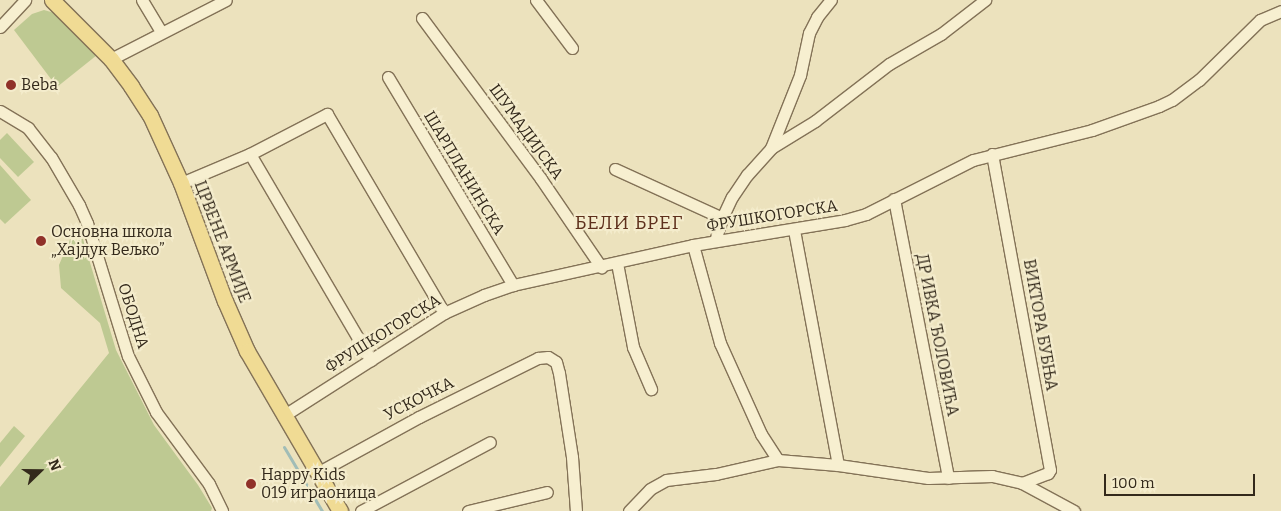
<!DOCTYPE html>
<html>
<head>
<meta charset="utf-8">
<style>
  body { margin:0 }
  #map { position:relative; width:1281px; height:511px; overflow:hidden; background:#ece2bd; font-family:Bitter,serif }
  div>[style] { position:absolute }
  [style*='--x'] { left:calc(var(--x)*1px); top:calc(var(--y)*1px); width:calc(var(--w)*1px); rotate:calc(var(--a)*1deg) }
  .green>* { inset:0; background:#bec992 }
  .stream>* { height:3px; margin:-1.5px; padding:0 1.5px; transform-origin:1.5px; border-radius:1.5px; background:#a1bdb7 }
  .roads { filter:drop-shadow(1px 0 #837257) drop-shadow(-1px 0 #837257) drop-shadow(0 1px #837257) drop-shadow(0 -1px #837257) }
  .minor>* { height:11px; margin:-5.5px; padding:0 5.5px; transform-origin:5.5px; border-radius:5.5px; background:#f7efd0 }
  .major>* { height:15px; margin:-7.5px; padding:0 7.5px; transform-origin:7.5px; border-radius:7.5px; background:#f0db94 }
  .dots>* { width:14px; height:14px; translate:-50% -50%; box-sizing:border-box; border:2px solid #f4eccc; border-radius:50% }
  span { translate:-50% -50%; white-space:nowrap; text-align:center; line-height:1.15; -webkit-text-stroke:4px #f4eccc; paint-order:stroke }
  .poi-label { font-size:16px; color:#33291b }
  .left { translate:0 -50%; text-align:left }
  .street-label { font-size:16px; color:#33291b }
  .quarter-label { font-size:19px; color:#5e301c; letter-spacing:1px }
  .north { position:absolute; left:15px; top:446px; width:50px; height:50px; -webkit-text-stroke:4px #f4eccc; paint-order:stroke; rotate:68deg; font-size:14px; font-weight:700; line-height:20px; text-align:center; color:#33291b }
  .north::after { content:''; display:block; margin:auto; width:18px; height:22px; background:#33291b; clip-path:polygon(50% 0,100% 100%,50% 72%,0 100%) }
  .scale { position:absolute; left:1104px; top:474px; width:151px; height:22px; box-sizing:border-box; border:2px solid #33291b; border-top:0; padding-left:6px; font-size:15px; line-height:18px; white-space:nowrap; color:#33291b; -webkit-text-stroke:4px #f4eccc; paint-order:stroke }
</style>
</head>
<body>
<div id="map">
  <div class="green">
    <i style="clip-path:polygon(44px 10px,58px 14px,97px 55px,57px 87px,14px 30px,32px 14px)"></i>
    <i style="clip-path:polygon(7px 133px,34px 162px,18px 177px,0 158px,0 140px)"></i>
    <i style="clip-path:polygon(0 165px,31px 200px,5px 224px,0 219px)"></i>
    <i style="clip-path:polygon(80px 229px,116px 350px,154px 425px,198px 485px,212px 508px,211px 511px,0 511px,0 487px,109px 353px,100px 323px,61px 288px,59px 265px,71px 237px)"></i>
    <i style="clip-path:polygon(14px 426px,25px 436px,0 467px,0 443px)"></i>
  </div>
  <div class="stream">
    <i style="--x:284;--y:447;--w:74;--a:59.3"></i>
  </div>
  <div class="roads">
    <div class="minor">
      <i style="--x:142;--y:0;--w:37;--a:59"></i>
      <i style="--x:536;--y:0;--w:60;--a:53.1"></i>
      <i style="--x:422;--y:18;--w:200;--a:53.5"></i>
      <i style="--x:541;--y:179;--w:107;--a:55.7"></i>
      <i style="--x:0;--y:27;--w:37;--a:-47"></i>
      <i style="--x:111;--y:59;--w:129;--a:-27.2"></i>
      <i style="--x:388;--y:77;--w:243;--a:59"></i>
      <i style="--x:0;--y:111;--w:33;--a:31"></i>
      <i style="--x:28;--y:128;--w:37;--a:52"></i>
      <i style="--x:51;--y:157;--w:56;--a:59.7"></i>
      <i style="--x:79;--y:205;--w:20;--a:66"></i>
      <i style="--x:87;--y:223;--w:139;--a:72.9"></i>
      <i style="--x:128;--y:356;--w:63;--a:63.4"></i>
      <i style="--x:156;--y:412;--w:89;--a:53.6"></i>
      <i style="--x:209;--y:484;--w:30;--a:64"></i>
      <i style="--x:771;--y:148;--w:79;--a:-68.3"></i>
      <i style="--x:800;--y:75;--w:43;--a:-77.9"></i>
      <i style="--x:809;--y:33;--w:18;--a:-63"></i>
      <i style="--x:817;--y:17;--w:22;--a:-51"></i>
      <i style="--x:250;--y:154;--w:239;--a:59.6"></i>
      <i style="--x:992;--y:154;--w:321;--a:79.6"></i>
      <i style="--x:1050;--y:470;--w:4;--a:124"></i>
      <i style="--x:1048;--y:473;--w:28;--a:159"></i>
      <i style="--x:615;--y:169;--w:118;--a:24.6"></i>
      <i style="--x:181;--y:183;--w:75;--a:-22.8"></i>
      <i style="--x:250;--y:154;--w:87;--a:-27.5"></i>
      <i style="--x:327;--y:114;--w:231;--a:59.5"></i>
      <i style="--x:894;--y:199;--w:284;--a:79"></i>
      <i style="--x:794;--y:230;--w:239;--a:79.4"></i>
      <i style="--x:715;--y:241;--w:24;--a:-73"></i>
      <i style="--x:722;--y:218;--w:23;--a:-65"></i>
      <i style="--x:732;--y:197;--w:27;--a:-56"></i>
      <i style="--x:747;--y:175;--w:36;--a:-48"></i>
      <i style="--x:771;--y:148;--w:52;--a:-31.5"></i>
      <i style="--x:815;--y:121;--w:93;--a:-37.6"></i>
      <i style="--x:889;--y:64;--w:60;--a:-30"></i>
      <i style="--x:941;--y:34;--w:56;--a:-37.7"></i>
      <i style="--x:693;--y:245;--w:102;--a:74.6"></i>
      <i style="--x:720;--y:343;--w:100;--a:65.7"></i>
      <i style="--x:761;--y:434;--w:31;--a:57"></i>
      <i style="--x:617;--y:263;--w:86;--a:79.2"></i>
      <i style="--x:633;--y:347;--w:46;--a:66.8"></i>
      <i style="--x:283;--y:416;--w:191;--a:-32.6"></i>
      <i style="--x:444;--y:313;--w:44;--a:-24.2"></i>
      <i style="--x:484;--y:295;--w:31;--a:-19"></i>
      <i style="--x:513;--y:285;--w:184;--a:-12.5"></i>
      <i style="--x:693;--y:245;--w:154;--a:-9.3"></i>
      <i style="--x:845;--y:220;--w:22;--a:-16"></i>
      <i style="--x:866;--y:214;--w:120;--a:-26.8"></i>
      <i style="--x:973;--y:160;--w:123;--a:-14.1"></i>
      <i style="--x:1092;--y:130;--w:71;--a:-19.7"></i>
      <i style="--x:1159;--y:106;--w:14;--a:-25"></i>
      <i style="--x:1172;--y:100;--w:34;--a:-37"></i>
      <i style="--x:1199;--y:80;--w:86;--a:-44.5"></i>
      <i style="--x:1260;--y:20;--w:23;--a:-23"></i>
      <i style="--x:317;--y:473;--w:116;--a:-28.8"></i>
      <i style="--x:419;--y:417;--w:133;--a:-26.4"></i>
      <i style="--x:538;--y:358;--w:10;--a:-6"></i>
      <i style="--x:548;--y:357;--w:9;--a:32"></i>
      <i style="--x:556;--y:362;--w:11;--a:75"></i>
      <i style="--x:559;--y:373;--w:85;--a:81.2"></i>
      <i style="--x:572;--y:457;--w:54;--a:85.8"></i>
      <i style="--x:361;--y:511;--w:146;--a:-28.1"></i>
      <i style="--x:468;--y:511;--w:81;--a:-13.5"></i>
      <i style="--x:629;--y:511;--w:30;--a:-46"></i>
      <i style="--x:650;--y:489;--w:18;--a:-29"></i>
      <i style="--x:666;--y:480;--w:50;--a:-6.8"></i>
      <i style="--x:716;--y:474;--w:64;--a:-12.7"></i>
      <i style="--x:778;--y:460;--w:60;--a:4.8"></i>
      <i style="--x:838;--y:465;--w:91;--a:8.2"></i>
      <i style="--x:928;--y:478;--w:64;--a:-1.8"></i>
      <i style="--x:992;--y:476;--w:31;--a:13"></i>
      <i style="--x:1022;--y:483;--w:59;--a:28.3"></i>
    </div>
    <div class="major">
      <i style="--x:52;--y:0;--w:83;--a:45"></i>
      <i style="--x:111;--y:59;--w:34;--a:53"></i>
      <i style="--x:131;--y:86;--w:35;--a:57"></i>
      <i style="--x:150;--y:115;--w:75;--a:65.5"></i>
      <i style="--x:181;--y:183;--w:126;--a:69.6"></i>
      <i style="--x:225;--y:301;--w:55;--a:66.3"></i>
      <i style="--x:247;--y:351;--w:185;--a:59.8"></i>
    </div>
  </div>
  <div class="dots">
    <i style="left:11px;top:85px;background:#903129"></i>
    <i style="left:41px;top:241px;background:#903129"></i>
    <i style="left:251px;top:484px;background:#903129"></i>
  </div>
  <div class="poi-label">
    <span class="left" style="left:21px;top:85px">Beba</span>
    <span class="left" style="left:51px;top:241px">Основна школа<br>„Хајдук Вељко”</span>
    <span class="left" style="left:261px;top:484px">Happy Kids<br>019 играоница</span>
  </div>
  <div class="street-label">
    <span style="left:526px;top:132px;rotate:54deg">ШУМАДИЈСКА</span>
    <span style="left:464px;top:173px;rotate:59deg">ШАРПЛАНИНСКА</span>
    <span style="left:772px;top:216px;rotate:-9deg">ФРУШКОГОРСКА</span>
    <span style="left:222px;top:242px;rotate:69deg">ЦРВЕНЕ АРМИЈЕ</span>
    <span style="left:133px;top:316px;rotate:72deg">ОБОДНА</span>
    <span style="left:1040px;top:325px;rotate:80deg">ВИКТОРА БУБЊА</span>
    <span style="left:383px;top:334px;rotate:-32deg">ФРУШКОГОРСКА</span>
    <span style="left:937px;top:335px;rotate:79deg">ДР ИВКА ЂОЛОВИЋА</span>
    <span style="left:419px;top:399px;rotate:-27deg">УСКОЧКА</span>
  </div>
  <div class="quarter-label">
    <span style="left:629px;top:223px">БЕЛИ БРЕГ</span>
  </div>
  <div class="north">N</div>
  <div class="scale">100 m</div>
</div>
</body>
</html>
